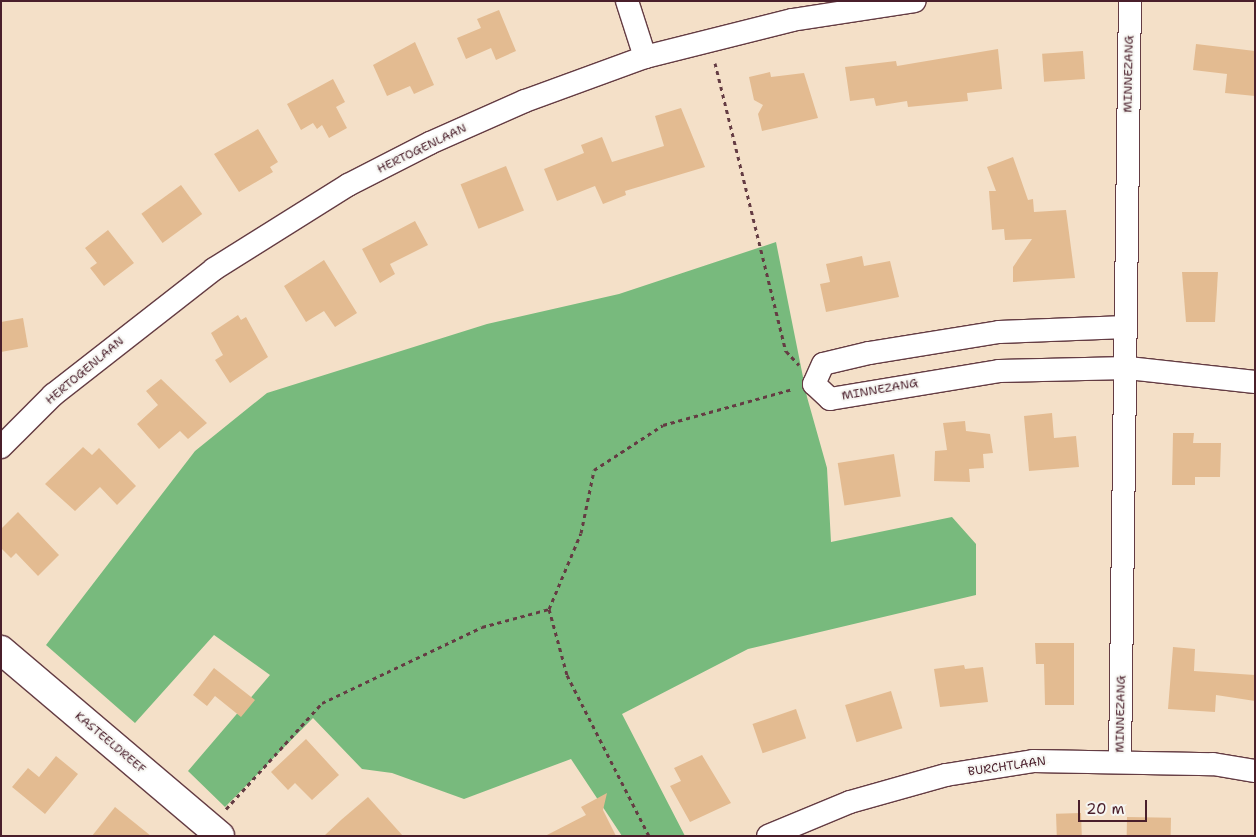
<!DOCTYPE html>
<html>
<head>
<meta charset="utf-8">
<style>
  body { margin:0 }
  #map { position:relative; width:1256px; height:837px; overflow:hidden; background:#f4e0c8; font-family:"Shantell Sans",sans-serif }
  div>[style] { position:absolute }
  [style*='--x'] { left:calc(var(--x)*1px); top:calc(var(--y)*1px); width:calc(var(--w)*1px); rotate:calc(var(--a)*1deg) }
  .forest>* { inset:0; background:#78ba7d }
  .building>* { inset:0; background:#e3bb91; transform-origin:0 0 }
  .path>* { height:3px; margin-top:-1.5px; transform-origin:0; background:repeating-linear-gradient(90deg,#643c43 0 4px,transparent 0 8px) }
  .roads { filter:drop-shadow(1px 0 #643c43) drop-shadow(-1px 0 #643c43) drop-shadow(0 1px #643c43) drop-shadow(0 -1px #643c43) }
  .minor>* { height:22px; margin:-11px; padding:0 11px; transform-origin:11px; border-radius:11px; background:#fff }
  .tertiary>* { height:28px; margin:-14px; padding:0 14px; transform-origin:14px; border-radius:14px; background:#fff }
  span { translate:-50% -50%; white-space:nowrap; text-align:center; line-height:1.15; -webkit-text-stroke:4px #f6f6f2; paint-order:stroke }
  .street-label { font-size:12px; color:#4a1f2b }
  .frame { position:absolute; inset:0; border:2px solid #4a1f2b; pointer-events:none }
  .scale { position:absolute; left:1078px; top:800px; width:69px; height:22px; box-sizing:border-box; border:2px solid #4a1f2b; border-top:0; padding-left:6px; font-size:15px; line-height:18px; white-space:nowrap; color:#4a1f2b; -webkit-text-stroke:4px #f6f6f2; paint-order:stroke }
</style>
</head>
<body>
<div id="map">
  <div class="forest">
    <i style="clip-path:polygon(776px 242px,807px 397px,827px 468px,831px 542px,952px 517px,976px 544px,976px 595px,748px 649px,622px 714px,685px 836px,622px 836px,571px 759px,464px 799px,392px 773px,362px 769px,313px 718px,225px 807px,188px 771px,270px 675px,214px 635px,135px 723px,46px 645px,195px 451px,267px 393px,487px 324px,619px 294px)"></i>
  </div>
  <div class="building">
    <i style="clip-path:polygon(499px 10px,516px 51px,496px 60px,491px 48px,466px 59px,457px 38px,481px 28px,477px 19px)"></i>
    <i style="clip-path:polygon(415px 42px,434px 85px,414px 94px,410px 86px,387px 96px,373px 65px)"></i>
    <i style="clip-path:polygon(1196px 44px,1255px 51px,1255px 96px,1225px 93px,1227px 74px,1193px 70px)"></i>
    <i style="clip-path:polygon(998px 49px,1002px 89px,967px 93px,968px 101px,908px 107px,907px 101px,876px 106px,874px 98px,850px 101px,845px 67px,896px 61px,897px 66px)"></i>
    <i style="left:1083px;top:51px;width:28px;height:41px;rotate:86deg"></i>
    <i style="clip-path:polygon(770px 72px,771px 77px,804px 73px,818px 118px,762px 131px,758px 114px,763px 105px,754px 100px,749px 77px)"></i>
    <i style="clip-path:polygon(333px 79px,345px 102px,336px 107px,347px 128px,329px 138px,322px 125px,317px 129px,313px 123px,301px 130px,287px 104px)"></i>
    <i style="clip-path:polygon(681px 108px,705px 167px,625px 191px,626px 195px,603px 204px,595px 186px,557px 201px,544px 169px,584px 153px,581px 145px,602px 137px,612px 162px,664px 146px,655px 116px)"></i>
    <i style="clip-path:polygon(258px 129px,278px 162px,270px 167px,273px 172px,239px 192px,214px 154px)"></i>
    <i style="clip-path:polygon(1013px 157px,1028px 200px,1033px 199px,1034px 212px,1066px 210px,1075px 278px,1013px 282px,1013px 267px,1032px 239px,1005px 240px,1004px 229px,992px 230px,989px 191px,996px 191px,987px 167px)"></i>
    <i style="left:506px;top:166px;width:48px;height:49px;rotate:68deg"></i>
    <i style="left:181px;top:185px;width:36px;height:49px;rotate:54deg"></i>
    <i style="clip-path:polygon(415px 221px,428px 245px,390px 264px,395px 274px,380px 283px,362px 249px)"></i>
    <i style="clip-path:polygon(108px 230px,134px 263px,104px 286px,90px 268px,97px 263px,85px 248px)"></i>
    <i style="clip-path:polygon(862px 256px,864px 266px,890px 261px,899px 297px,826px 312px,820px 284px,830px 282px,826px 264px)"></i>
    <i style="clip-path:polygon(324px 260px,357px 313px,335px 327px,324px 311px,306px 322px,284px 286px)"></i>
    <i style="clip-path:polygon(1182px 272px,1218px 272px,1215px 322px,1186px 322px)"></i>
    <i style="clip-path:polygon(238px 315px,241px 320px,246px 317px,268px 357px,230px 383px,215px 360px,223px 355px,211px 333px)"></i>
    <i style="clip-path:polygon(23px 318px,28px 347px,1px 352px,1px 322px)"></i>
    <i style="clip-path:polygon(161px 379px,207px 423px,188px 439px,180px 431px,159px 449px,137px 424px,158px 405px,146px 391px)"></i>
    <i style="clip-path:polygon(1052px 413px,1054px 438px,1076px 436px,1079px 467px,1029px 471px,1024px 416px)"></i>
    <i style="clip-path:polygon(965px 421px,966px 431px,990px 434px,993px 453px,983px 454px,984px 468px,969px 469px,970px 482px,934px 481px,935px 451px,947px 450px,943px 423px)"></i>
    <i style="clip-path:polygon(1173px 433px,1194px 433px,1193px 443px,1221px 443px,1220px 477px,1195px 477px,1195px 485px,1172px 485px)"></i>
    <i style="clip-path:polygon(83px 447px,92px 455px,99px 448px,136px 486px,117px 505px,100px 487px,75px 511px,45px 484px)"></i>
    <i style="left:894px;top:454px;width:43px;height:57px;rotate:81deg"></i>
    <i style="clip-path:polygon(18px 512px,59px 555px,38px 576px,16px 553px,11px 558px,1px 548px,1px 529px)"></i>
    <i style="clip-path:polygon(1035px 643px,1074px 643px,1074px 705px,1045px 705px,1044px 664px,1036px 664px)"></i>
    <i style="clip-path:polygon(1173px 647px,1195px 649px,1194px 671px,1255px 675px,1255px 701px,1216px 695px,1215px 712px,1168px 709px)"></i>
    <i style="clip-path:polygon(964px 665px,965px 669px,983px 667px,988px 702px,940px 707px,934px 669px)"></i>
    <i style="clip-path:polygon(214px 668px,255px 700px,241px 717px,215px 696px,207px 706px,193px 695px)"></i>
    <i style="left:891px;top:691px;width:39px;height:48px;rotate:73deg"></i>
    <i style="left:796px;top:709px;width:31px;height:46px;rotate:71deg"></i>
    <i style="clip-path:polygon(306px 739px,339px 775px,312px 800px,295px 783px,288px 790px,271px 772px)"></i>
    <i style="clip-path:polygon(702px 755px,731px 803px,690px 822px,670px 786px,681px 781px,674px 768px)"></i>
    <i style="clip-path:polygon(56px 756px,78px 774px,45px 814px,12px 787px,28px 768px,39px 777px)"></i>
    <i style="clip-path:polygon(607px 793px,603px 810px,616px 836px,545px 836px,586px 815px,581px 807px)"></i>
    <i style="clip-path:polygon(368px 797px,403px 836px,324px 836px,341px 820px)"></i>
    <i style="clip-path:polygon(115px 807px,151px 836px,92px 836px)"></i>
    <i style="left:1081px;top:813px;width:23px;height:25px;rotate:88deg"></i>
    <i style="left:1127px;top:817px;width:44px;height:19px;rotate:1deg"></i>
  </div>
  <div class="path">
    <i style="--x:715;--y:63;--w:297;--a:76.2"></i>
    <i style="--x:786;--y:351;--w:19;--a:47"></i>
    <i style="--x:549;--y:609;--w:68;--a:74.7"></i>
    <i style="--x:567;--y:675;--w:181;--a:63"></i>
    <i style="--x:226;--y:809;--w:143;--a:-47.8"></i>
    <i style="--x:322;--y:703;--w:177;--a:-25.4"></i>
    <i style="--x:482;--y:627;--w:69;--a:-15"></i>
    <i style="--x:549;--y:609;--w:82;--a:-67.2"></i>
    <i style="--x:581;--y:533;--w:64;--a:-78.3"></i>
    <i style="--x:594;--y:470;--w:82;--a:-33.1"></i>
    <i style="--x:663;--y:425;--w:135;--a:-15.5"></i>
  </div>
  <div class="roads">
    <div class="minor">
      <i style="--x:627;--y:1;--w:59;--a:72.2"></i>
      <i style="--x:1126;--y:327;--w:127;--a:177.7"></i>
      <i style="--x:999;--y:332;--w:132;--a:170.8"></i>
      <i style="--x:869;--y:353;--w:47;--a:166.6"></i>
      <i style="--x:823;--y:364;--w:22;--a:114"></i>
      <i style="--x:814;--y:384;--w:22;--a:43"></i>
      <i style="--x:830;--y:399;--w:171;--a:-9.4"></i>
      <i style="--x:999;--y:371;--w:129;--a:-1.3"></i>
      <i style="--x:1128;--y:368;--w:128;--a:6.3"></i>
      <i style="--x:1;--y:447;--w:74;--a:-45"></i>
      <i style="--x:53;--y:395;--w:204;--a:-38"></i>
      <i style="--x:214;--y:269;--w:158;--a:-32.1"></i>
      <i style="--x:348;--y:185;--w:92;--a:-27.1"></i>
      <i style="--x:430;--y:143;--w:104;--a:-23.9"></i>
      <i style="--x:525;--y:101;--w:128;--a:-20.1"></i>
      <i style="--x:645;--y:57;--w:152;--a:-14.1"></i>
      <i style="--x:792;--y:20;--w:124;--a:-8.8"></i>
      <i style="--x:1120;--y:760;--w:759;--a:-89.25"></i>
      <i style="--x:768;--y:836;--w:89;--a:-22.5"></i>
      <i style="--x:850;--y:802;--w:100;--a:-15.7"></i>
      <i style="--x:946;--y:775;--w:88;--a:-9.1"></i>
      <i style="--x:1033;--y:761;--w:180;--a:1"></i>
      <i style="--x:1213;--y:764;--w:43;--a:9.5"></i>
    </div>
    <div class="tertiary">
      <i style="--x:1;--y:650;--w:287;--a:40.3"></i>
    </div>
  </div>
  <div class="street-label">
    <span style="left:1129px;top:74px;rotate:-89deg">MINNEZANG</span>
    <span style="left:422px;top:149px;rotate:-26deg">HERTOGENLAAN</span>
    <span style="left:85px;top:371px;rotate:-40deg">HERTOGENLAAN</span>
    <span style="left:880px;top:390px;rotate:-10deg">MINNEZANG</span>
    <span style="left:1121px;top:714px;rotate:-89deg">MINNEZANG</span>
    <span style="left:110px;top:743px;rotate:40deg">KASTEELDREEF</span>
    <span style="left:1007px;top:767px;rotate:-8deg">BURCHTLAAN</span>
  </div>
  <div class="frame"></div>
  <div class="scale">20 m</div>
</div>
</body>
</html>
